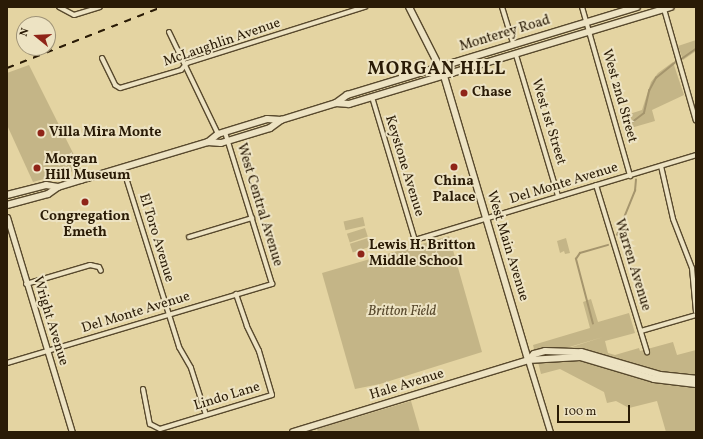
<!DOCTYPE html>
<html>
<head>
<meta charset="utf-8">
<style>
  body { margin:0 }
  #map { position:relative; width:703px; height:439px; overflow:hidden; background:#e4d4a2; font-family:Vollkorn,serif }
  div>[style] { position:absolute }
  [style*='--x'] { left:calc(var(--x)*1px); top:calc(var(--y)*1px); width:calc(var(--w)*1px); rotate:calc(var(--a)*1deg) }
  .green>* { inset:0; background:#c4b587; transform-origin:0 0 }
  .stream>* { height:1.5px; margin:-0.75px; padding:0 0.75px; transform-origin:0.75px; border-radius:0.75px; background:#a5956d }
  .roads { filter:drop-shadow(1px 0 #58492d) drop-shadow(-1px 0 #58492d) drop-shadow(0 1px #58492d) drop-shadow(0 -1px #58492d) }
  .minor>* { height:4px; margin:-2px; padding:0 2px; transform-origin:2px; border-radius:2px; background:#ede3c3 }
  .tertiary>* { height:5px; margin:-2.5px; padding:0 2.5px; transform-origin:2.5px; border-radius:2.5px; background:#ede3c3 }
  .secondary>* { height:6px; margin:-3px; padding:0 3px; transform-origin:3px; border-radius:3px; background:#ede3c3 }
  .rail>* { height:1.5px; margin-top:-0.75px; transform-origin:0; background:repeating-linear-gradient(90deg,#2a1b06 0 7px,transparent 0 14px) }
  .dots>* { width:11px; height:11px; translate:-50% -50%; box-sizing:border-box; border:2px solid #ede3c3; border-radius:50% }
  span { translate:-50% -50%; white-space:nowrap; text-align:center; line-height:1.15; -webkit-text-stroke:4px #ede3c3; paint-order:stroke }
  .street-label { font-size:14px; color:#2a1b06 }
  .poi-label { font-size:14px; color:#2a1b06; font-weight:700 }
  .left { translate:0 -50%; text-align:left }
  .park-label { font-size:14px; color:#58492d; font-style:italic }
  .district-label { font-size:18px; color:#2a1b06; font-weight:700; letter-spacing:1px }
  .frame { position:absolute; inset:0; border:8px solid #2a1b06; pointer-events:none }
  .north { position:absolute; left:16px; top:16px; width:40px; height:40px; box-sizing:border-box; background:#ede3c3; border:1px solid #9f9377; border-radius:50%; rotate:288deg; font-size:11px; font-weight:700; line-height:16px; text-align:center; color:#2a1b06 }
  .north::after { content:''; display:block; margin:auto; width:14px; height:18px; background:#8f2418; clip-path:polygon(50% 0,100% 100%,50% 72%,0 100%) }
  .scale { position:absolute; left:557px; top:405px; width:73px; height:18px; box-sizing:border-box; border:2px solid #2a1b06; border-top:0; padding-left:5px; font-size:12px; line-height:14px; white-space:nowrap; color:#2a1b06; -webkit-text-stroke:3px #ede3c3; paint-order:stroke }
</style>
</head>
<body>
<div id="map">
  <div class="green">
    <i style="clip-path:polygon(696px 40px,696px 51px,683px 60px,678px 46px)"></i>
    <i style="clip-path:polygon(673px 62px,684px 95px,652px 110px,655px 121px,624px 130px,620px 117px,642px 110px,651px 82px,658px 73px)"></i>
    <i style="clip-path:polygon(29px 65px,81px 169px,33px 182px,7px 125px,7px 73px)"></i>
    <i style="left:363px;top:217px;width:9px;height:20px;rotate:77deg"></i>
    <i style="left:365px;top:228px;width:9px;height:19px;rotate:72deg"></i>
    <i style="clip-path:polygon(449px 236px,482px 352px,380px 384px,355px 389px,322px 273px)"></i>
    <i style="left:368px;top:238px;width:9px;height:19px;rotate:72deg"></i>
    <i style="clip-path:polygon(566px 238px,570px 253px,565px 254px,564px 251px,560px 253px,557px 241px)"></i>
    <i style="clip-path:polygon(591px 299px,598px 322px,629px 313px,635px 333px,605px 341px,608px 353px,615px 355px,639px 348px,640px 351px,673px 342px,677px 355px,696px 350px,696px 432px,666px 432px,657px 401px,629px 408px,616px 401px,607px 403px,604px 392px,560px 369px,541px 374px,537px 358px,603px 337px,536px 357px,533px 345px,590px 328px,583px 302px)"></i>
    <i style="clip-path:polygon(411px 401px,420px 432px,318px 432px,317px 429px)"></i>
  </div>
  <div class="stream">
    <i style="--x:680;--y:60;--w:19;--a:-35"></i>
    <i style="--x:627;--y:126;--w:21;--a:-37"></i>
    <i style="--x:644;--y:113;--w:23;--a:-77"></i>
    <i style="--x:649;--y:91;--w:15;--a:-62"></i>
    <i style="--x:656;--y:78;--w:27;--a:-39"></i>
    <i style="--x:617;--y:235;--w:48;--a:-67.8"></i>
    <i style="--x:635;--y:191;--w:11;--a:-85"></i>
    <i style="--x:593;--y:324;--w:67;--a:-104.7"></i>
    <i style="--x:576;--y:259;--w:7;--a:-56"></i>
    <i style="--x:580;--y:253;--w:29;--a:-16"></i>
  </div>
  <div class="roads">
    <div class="minor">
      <i style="--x:59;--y:7;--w:17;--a:28"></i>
      <i style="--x:74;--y:15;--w:27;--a:-17"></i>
      <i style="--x:502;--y:7;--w:39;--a:73"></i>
      <i style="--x:582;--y:7;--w:176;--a:74.1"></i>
      <i style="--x:664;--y:9;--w:116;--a:74.1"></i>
      <i style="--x:169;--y:32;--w:113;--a:64.3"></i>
      <i style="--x:516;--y:55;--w:147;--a:73.4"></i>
      <i style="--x:102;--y:58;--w:30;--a:64"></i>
      <i style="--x:115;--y:85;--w:6;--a:31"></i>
      <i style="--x:120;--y:88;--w:64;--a:-16.4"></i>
      <i style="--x:181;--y:70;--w:9;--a:-49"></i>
      <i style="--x:187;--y:63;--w:187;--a:-17.5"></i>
      <i style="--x:372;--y:97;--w:149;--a:73.3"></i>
      <i style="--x:415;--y:240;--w:294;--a:-16.8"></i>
      <i style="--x:661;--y:166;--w:54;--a:77.2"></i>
      <i style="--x:673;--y:219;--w:53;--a:68.8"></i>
      <i style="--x:692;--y:268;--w:44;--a:84.8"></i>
      <i style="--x:123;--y:168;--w:188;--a:72.6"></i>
      <i style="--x:179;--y:347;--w:24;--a:60"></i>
      <i style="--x:191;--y:368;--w:49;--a:72.3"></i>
      <i style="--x:596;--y:185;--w:175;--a:73"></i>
      <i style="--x:189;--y:237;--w:66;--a:-16.8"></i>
      <i style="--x:26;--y:284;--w:67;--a:-16.5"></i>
      <i style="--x:90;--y:265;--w:9;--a:13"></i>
      <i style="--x:99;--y:267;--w:4;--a:63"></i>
      <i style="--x:641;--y:331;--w:57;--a:-16.2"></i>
      <i style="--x:7;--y:363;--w:277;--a:-16.6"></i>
      <i style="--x:272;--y:284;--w:159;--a:-107.2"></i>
      <i style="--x:143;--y:389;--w:36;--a:79"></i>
      <i style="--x:150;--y:424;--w:11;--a:27"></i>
      <i style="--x:160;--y:429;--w:117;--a:-16.9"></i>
      <i style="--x:272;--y:395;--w:46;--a:-106.5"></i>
      <i style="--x:259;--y:351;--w:28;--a:-116"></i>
      <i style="--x:247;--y:326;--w:34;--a:-109"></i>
    </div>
    <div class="tertiary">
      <i style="--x:7;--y:217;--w:225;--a:73.2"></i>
      <i style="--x:528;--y:360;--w:75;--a:73"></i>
    </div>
    <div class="secondary">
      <i style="--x:409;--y:7;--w:77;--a:63.1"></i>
      <i style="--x:444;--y:76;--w:296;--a:73.5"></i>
      <i style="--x:336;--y:103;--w:14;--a:-36"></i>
      <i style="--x:347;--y:95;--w:303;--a:-16.9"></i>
      <i style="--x:208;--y:142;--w:13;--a:4"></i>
      <i style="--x:221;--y:143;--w:51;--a:-17"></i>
      <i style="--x:270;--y:128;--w:14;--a:-36"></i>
      <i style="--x:7;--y:195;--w:40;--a:-14.4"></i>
      <i style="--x:46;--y:185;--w:12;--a:9"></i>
      <i style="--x:58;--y:187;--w:24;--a:-17"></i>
      <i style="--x:81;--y:180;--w:133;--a:-16.7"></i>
      <i style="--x:208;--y:142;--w:13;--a:-39"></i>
      <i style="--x:218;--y:134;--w:51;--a:-17"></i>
      <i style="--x:267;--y:119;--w:14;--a:4"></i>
      <i style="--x:281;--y:120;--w:58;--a:-17.2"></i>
      <i style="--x:336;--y:103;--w:13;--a:4"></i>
      <i style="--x:349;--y:104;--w:336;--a:-16.8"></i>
      <i style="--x:7;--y:205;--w:42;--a:-15"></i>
      <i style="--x:48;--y:194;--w:12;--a:-35"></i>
      <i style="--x:528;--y:360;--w:8;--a:-45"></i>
      <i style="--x:534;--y:354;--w:11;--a:-15"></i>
      <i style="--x:545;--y:351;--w:36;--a:2"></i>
      <i style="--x:581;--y:352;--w:82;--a:16.2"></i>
      <i style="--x:660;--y:375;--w:36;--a:6"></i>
      <i style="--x:293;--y:432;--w:246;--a:-17"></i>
      <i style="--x:528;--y:360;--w:52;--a:-3.3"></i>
      <i style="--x:580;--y:357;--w:77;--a:16.6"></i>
      <i style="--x:654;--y:379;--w:42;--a:6.8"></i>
    </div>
  </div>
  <div class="rail">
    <i style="--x:7;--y:68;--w:167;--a:-21.5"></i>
  </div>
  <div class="dots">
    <i style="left:464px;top:93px;background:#8f2418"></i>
    <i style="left:41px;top:133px;background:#8f2418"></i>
    <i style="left:454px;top:167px;background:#8f2418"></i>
    <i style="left:37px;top:168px;background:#8f2418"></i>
    <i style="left:85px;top:202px;background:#8f2418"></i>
    <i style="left:361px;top:254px;background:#8f2418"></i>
  </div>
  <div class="street-label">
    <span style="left:505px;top:34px;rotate:-17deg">Monterey Road</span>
    <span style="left:222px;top:43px;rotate:-19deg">McLaughlin Avenue</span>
    <span style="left:619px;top:96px;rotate:74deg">West 2nd Street</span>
    <span style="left:548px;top:122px;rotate:73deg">West 1st Street</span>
    <span style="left:404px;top:166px;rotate:73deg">Keystone Avenue</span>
    <span style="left:564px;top:184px;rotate:-17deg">Del Monte Avenue</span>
    <span style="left:259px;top:205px;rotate:73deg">West Central Avenue</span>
    <span style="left:156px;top:238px;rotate:73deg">El Toro Avenue</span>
    <span style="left:507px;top:246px;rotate:73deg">West Main Avenue</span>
    <span style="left:632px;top:265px;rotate:73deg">Warren Avenue</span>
    <span style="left:136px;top:313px;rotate:-17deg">Del Monte Avenue</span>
    <span style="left:50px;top:321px;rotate:73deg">Wright Avenue</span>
    <span style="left:407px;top:385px;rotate:-17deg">Hale Avenue</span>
    <span style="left:227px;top:397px;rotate:-17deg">Lindo Lane</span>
  </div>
  <div class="poi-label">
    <span class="left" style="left:472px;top:93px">Chase</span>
    <span class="left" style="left:49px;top:133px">Villa Mira Monte</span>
    <span class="left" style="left:45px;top:168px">Morgan<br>Hill Museum</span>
    <span style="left:454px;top:190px">China<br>Palace</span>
    <span style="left:85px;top:225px">Congregation<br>Emeth</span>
    <span class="left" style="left:369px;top:254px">Lewis H. Britton<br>Middle School</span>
  </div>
  <div class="park-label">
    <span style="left:402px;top:312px">Britton Field</span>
  </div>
  <div class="district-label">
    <span style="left:437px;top:70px">MORGAN HILL</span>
  </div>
  <div class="frame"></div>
  <div class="north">N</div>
  <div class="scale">100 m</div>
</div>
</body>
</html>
